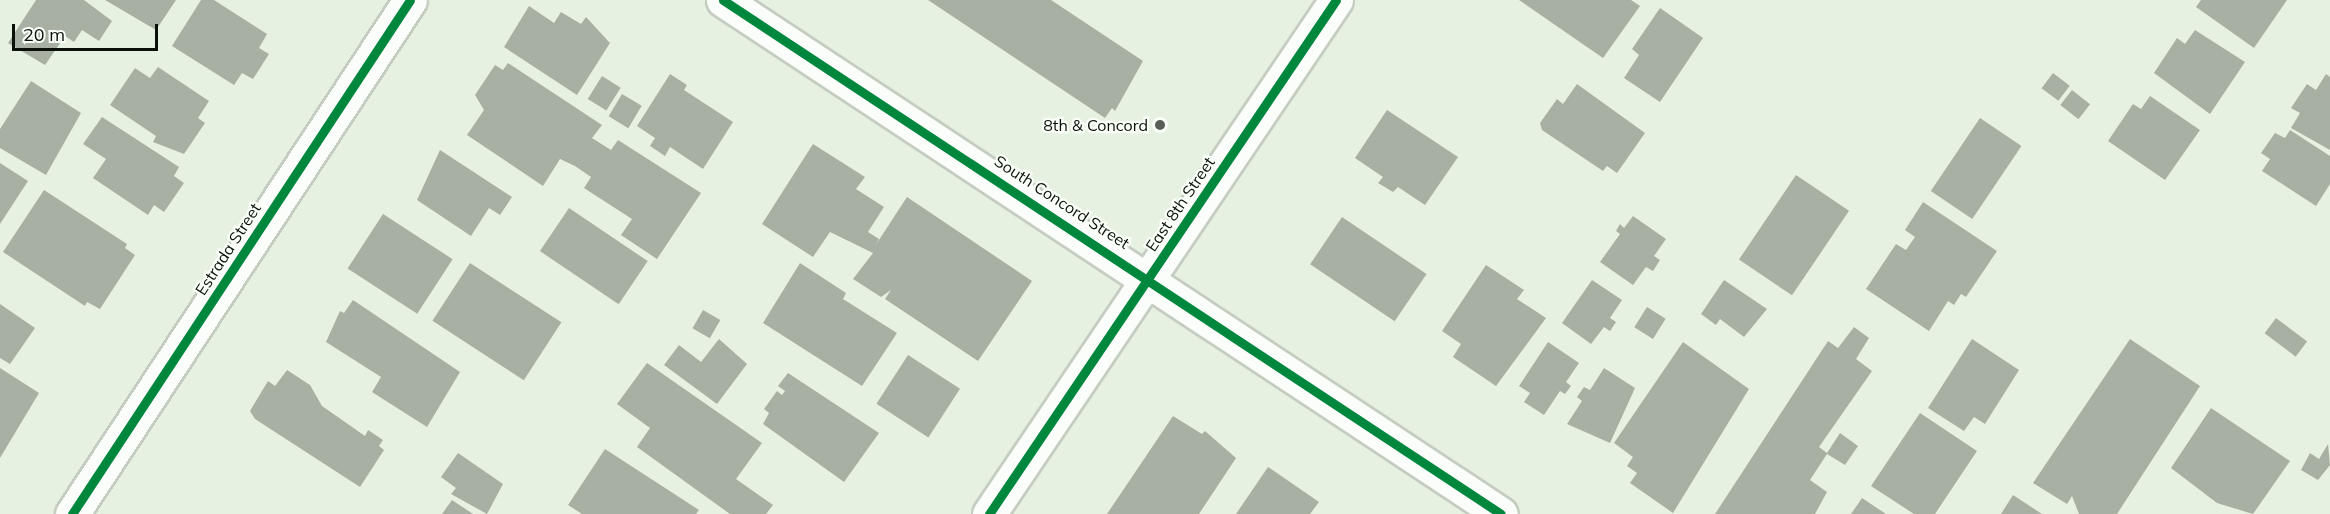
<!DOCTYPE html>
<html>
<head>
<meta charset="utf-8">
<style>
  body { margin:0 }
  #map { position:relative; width:2330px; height:514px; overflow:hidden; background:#e7f1e1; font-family:Mulish,sans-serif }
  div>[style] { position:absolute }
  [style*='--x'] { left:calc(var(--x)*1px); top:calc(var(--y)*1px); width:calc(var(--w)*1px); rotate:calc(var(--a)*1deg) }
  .building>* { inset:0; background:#a8b0a3; transform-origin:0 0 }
  .roads { filter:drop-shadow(2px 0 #c5ccc0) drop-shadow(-2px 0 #c5ccc0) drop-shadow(0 2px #c5ccc0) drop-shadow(0 -2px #c5ccc0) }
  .minor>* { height:33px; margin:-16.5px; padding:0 16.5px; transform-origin:16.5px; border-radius:16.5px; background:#fbfdfa }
  .major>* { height:33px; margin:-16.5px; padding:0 16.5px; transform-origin:16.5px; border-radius:16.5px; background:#fbfdfa }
  .cycleway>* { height:9px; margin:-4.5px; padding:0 4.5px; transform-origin:4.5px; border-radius:4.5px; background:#00873e }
  .dots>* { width:16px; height:16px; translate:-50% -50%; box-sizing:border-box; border:3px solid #fbfff9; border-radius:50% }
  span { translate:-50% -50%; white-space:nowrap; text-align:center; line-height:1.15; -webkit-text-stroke:4.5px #fbfff9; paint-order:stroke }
  .poi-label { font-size:16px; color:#0b1108 }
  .right { translate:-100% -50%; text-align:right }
  .street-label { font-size:16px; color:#0b1108 }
  .scale { position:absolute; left:12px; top:24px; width:146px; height:27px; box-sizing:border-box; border:3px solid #0b1108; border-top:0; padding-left:8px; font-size:18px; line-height:21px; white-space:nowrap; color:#0b1108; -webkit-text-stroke:4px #fbfff9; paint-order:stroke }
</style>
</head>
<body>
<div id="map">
  <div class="building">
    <i style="clip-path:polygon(36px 0,84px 0,112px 21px,99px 41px,82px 30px,74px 42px,65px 36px,45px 65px,8px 43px)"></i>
    <i style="clip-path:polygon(105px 0,176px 0,156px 30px)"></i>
    <i style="clip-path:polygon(201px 0,214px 0,267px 34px,259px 48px,269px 54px,253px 79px,242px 73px,234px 85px,172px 46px)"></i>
    <i style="clip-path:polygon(928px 0,1051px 0,1143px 61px,1115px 111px,1112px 108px,1105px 118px)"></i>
    <i style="clip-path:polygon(1519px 0,1631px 0,1640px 6px,1603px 58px)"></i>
    <i style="clip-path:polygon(2201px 0,2287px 0,2254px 48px,2196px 7px)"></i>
    <i style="clip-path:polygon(529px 6px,554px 23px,561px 12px,581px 24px,586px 17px,610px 43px,577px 95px,504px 47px)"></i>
    <i style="clip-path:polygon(1660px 8px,1703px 38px,1660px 102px,1624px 78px,1639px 55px,1632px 49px)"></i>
    <i style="clip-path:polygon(2195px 30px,2245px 62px,2210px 114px,2154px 73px,2177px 38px,2185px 44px)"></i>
    <i style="clip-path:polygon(508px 63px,602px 125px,592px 138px,611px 150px,618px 140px,701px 193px,657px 259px,621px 235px,632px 219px,584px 188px,591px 177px,575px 166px,560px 159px,543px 186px,467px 135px,484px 110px,475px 95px,495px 65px,503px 70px)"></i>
    <i style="clip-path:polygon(158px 67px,209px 101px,198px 118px,205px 123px,184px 154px,153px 142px,156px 136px,110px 105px,135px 68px,150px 78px)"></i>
    <i style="left:2053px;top:73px;width:21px;height:19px;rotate:37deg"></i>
    <i style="clip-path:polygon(670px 74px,687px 85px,684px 90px,733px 122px,703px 169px,670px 147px,665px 156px,650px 146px,655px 138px,637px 126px)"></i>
    <i style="clip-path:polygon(2326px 74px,2330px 77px,2330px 150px,2291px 128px,2300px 113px,2291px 108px,2307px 84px,2316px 90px)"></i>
    <i style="left:602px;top:76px;width:22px;height:27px;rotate:32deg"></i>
    <i style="clip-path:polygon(31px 81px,81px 113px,46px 175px,0 148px,0 129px)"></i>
    <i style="clip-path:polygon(1577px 84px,1645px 133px,1617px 173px,1607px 166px,1603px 171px,1542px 130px,1540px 123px,1557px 99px,1563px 104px)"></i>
    <i style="left:2072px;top:90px;width:23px;height:19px;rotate:38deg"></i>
    <i style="left:622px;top:94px;width:23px;height:26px;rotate:31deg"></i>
    <i style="clip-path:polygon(2150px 96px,2200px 130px,2165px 180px,2108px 141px,2133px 104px,2141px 109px)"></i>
    <i style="clip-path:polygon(1387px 110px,1458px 157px,1425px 205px,1398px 187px,1393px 192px,1378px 183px,1383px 177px,1355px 158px)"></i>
    <i style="clip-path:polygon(102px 117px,179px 167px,174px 176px,184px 183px,164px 212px,154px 205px,148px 215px,93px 178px,106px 159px,83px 144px)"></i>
    <i style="left:1980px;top:118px;width:50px;height:88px;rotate:34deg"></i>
    <i style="clip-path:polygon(2290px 130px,2330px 156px,2330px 184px,2316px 206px,2262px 171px,2270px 159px,2261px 153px,2275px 133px,2285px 138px)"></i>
    <i style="clip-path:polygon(813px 144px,865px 177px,856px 189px,884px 207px,868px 232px,879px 239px,875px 246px,907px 197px,1032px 281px,978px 361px,885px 299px,891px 290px,881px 297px,853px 279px,873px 253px,830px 232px,813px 257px,762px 224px)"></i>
    <i style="clip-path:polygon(440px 150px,512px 197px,500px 215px,489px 208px,471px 236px,417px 200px)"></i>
    <i style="clip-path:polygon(0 163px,28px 181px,0 224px)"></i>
    <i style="left:1796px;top:175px;width:64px;height:102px;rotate:34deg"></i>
    <i style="clip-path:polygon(44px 190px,127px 244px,125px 248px,135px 255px,100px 309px,87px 302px,85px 306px,3px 252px)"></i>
    <i style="clip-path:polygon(1923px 202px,1997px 251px,1966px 297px,1961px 294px,1954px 305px,1948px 301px,1929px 331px,1866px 289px,1896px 244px,1906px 250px,1915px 237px,1905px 230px)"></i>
    <i style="left:569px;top:208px;width:95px;height:52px;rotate:34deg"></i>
    <i style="left:383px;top:214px;width:83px;height:65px;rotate:33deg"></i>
    <i style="clip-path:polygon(1633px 216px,1666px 239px,1654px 256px,1660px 260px,1653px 271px,1646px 267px,1633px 285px,1600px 262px,1620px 234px,1616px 231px,1620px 224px,1624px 228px)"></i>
    <i style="left:1342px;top:217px;width:102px;height:57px;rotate:34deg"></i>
    <i style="left:470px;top:263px;width:109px;height:69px;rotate:33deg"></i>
    <i style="clip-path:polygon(800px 263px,846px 293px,843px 299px,897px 333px,862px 386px,763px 323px)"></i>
    <i style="clip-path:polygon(1486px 265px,1524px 290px,1517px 299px,1546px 318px,1496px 386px,1453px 357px,1461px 344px,1442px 331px)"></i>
    <i style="clip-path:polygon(1592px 280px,1622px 300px,1610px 318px,1616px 322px,1610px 331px,1604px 327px,1591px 344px,1562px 323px)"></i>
    <i style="clip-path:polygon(1724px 280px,1767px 309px,1744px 337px,1720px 319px,1716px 325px,1701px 314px)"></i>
    <i style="clip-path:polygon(353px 300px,460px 372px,427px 427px,372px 392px,381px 377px,326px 342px,340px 311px,344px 313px)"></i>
    <i style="clip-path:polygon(0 304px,35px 328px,10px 364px,0 358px)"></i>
    <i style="left:1647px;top:307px;width:22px;height:24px;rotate:32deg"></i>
    <i style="left:703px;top:310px;width:20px;height:21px;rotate:30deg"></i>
    <i style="left:2276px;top:318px;width:39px;height:19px;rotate:37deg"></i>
    <i style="clip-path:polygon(1854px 327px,1869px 338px,1856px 359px,1872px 371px,1819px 447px,1827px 453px,1840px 433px,1858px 446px,1845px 465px,1827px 454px,1810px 480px,1827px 492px,1815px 514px,1715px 514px,1828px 341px,1838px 348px)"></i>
    <i style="clip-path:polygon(719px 339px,747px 364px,717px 404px,664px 365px,679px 345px,701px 362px)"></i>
    <i style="clip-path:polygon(1972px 339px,2019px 370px,1985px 424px,1974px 417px,1964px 431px,1928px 408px)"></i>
    <i style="clip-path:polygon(2130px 339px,2200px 386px,2117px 514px,2079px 514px,2072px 496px,2067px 504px,2033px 483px)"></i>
    <i style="clip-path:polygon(1548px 342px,1579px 363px,1566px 382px,1571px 386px,1565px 394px,1560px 391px,1544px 415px,1524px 402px,1530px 393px,1519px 386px)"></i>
    <i style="clip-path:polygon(1683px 342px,1749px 389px,1673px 513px,1630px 483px,1637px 473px,1627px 466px,1633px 457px,1614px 443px)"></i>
    <i style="left:908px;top:355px;width:62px;height:58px;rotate:33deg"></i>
    <i style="clip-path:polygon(647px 363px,762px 443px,736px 479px,773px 505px,766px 514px,730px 514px,637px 447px,650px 428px,617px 404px)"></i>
    <i style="clip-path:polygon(0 368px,39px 393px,0 458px)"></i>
    <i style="clip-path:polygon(1604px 368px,1635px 388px,1610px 443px,1567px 424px,1582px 401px,1577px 397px,1584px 387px,1590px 390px)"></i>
    <i style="clip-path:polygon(287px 370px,310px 385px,322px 406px,365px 436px,368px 430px,383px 440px,379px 446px,384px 450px,360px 487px,255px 419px,250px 411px,268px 381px,275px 386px)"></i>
    <i style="clip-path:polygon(788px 373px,879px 433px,844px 482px,763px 424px,769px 413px,764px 409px,777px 391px,782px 395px,785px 391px,778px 386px)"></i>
    <i style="clip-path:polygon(2211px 408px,2290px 461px,2253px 514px,2217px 503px,2171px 468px)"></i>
    <i style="clip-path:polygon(1920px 413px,1977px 451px,1935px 514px,1914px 514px,1871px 486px)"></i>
    <i style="clip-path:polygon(1173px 416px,1202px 434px,1205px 431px,1236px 458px,1199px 514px,1107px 514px)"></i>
    <i style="clip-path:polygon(2328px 444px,2330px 465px,2318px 480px,2301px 470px,2310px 453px,2319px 459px)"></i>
    <i style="clip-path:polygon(605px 449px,699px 510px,696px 514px,582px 514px,568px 505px)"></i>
    <i style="clip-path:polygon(458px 453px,503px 484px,487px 514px,451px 494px,456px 488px,441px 477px)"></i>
    <i style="clip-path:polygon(1268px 467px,1319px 502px,1310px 514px,1236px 514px)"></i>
    <i style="clip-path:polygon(2013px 495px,2042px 514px,2001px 514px)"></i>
    <i style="clip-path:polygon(1862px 498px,1886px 514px,1851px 514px)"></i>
    <i style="clip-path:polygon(452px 500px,473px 514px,442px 514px)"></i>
  </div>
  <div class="roads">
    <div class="minor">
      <i style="--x:723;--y:0;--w:932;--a:33.45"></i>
      <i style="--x:72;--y:514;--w:615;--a:-56.67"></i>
    </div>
    <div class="major">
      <i style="--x:989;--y:514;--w:620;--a:-55.98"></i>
    </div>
  </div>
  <div class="cycleway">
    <i style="--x:723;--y:0;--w:932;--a:33.45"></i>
    <i style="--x:72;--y:514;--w:615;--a:-56.67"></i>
    <i style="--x:989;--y:514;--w:620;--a:-55.98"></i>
  </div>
  <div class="dots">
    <i style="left:1160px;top:125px;background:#585f54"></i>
  </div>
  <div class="poi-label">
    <span class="right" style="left:1148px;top:125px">8th &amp; Concord</span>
  </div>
  <div class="street-label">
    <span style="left:1062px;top:202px;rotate:33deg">South Concord Street</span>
    <span style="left:1180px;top:204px;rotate:-56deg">East 8th Street</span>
    <span style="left:228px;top:249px;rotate:-57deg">Estrada Street</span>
  </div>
  <div class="scale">20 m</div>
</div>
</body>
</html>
